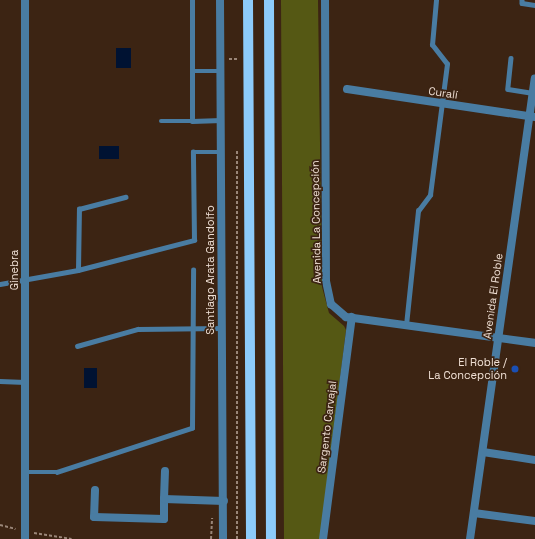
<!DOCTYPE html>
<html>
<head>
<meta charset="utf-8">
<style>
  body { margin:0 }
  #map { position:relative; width:535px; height:539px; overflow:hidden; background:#3c2413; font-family:"Space Grotesk",sans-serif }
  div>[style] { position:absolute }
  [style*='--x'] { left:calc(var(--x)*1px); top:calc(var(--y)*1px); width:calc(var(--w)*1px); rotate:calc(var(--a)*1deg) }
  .green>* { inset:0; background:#555814 }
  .water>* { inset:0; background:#001232; transform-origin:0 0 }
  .path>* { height:2px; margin-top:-1px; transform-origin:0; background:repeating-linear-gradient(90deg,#9a8678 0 3px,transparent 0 5px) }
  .service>* { height:4.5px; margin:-2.25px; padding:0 2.25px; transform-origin:2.25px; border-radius:2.25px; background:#497ca2 }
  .minor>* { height:8px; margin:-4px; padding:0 4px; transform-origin:4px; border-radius:4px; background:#497ca2 }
  .tertiary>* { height:8px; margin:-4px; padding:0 4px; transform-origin:4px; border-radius:4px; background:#497ca2 }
  .primary>* { height:10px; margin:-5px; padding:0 5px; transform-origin:5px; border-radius:5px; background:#8dcbfa }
  .dots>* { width:11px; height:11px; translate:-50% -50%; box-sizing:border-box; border:2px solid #3c2413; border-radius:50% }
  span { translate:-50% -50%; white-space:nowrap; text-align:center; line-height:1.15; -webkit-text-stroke:3.5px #3c2413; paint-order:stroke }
  .street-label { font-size:11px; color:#f0e0d5 }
  .poi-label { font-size:11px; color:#f0e0d5 }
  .right { translate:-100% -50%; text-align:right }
</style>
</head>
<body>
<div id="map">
  <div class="green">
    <i style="clip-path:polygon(281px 0,318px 0,322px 287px,329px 313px,344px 326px,346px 330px,320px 539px,284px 539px)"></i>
  </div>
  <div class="water">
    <i style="left:116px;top:48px;width:15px;height:20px"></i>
    <i style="left:99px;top:146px;width:20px;height:13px"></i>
    <i style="left:84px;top:368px;width:13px;height:20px"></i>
  </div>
  <div class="path">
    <i style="--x:229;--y:59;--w:10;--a:0"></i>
    <i style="--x:237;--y:151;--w:388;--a:90"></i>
    <i style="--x:0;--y:525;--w:16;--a:14"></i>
    <i style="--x:34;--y:533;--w:38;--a:9"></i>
    <i style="--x:211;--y:539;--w:21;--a:-87"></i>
  </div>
  <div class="service">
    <i style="--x:522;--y:0;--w:3;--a:90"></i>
    <i style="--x:522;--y:3;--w:13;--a:9"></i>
    <i style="--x:511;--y:58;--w:31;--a:96"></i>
    <i style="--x:508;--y:89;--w:25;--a:9"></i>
    <i style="--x:192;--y:71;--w:28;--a:0"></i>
    <i style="--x:161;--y:121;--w:31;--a:0"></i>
    <i style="--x:192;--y:121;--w:121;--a:-90"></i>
    <i style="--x:192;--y:121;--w:29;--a:-2"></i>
    <i style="--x:78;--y:270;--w:61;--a:-89.1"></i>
    <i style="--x:79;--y:209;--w:48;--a:-14.6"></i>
    <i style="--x:0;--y:284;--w:79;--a:-10.2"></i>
    <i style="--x:78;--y:270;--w:120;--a:-14.5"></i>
    <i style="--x:194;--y:240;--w:88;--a:-90.7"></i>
    <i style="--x:193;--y:152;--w:28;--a:0"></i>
    <i style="--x:406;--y:325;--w:115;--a:-84"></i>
    <i style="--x:418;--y:211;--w:20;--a:-53"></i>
    <i style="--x:430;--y:195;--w:132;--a:-82.6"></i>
    <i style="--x:447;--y:64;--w:24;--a:-128"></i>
    <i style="--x:432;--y:45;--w:45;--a:-84.9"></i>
    <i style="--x:77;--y:346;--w:63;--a:-15.6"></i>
    <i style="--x:138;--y:329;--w:84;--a:-0.7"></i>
    <i style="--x:0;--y:381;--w:25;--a:2"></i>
    <i style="--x:25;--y:472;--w:32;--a:0"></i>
    <i style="--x:57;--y:472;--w:142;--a:-18.1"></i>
    <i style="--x:192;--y:428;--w:158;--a:-89.6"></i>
  </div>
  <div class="minor">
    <i style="--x:25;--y:0;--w:539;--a:90"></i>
    <i style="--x:220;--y:0;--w:539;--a:89.68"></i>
    <i style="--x:325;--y:0;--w:281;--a:89.8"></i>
    <i style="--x:326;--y:281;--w:24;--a:78"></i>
    <i style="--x:331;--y:304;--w:20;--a:41"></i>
    <i style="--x:346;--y:317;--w:191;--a:7.8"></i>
    <i style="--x:347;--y:89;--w:190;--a:8.5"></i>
    <i style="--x:483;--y:452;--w:53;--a:8.7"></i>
    <i style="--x:95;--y:490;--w:27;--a:92"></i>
    <i style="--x:94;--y:517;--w:70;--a:1.6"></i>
    <i style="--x:164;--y:519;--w:20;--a:-90"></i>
    <i style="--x:164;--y:499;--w:60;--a:1.9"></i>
    <i style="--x:164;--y:499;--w:28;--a:-88"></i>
    <i style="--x:474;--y:513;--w:62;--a:7.5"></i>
    <i style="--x:323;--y:539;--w:224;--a:-82.6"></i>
  </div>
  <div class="tertiary">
    <i style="--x:470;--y:539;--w:465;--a:-82"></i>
  </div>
  <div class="primary">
    <i style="--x:248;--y:0;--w:539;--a:89.68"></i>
    <i style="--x:269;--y:0;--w:539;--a:89.79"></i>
  </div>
  <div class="dots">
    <i style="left:515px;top:369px;background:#1a4fb4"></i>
  </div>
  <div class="street-label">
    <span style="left:443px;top:93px;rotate:8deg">Curalí</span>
    <span style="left:316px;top:222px;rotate:-91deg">Avenida La Concepción</span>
    <span style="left:14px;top:270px;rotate:-90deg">Ginebra</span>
    <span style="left:210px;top:270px;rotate:-90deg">Santiago Arata Gandolfo</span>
    <span style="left:493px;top:296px;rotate:-82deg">Avenida El Roble</span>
    <span style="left:327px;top:427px;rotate:-83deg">Sargento Carvajal</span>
  </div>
  <div class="poi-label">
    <span class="right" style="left:507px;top:369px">El Roble /<br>La Concepción</span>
  </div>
</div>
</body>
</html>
